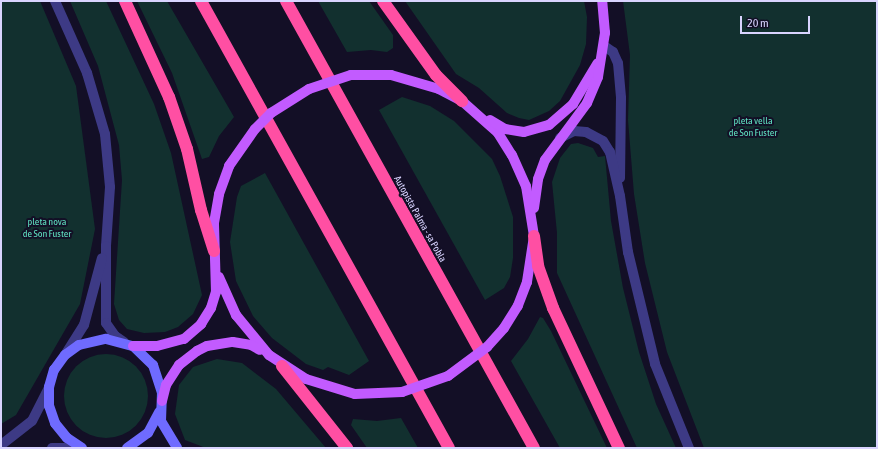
<!DOCTYPE html>
<html>
<head>
<meta charset="utf-8">
<style>
  body { margin:0 }
  #map { position:relative; width:878px; height:449px; overflow:hidden; background:#130f26; font-family:"Asap Condensed",sans-serif }
  div>[style] { position:absolute }
  [style*='--x'] { left:calc(var(--x)*1px); top:calc(var(--y)*1px); width:calc(var(--w)*1px); rotate:calc(var(--a)*1deg) }
  .green>* { inset:0; background:#12302f }
  .round { border-radius:50% }
  .lane>* { height:10px; margin:-5px; padding:0 5px; transform-origin:5px; border-radius:5px; background:#3d3a85 }
  .street>* { height:10px; margin:-5px; padding:0 5px; transform-origin:5px; border-radius:5px; background:#3d3a85 }
  .secondary>* { height:10px; margin:-5px; padding:0 5px; transform-origin:5px; border-radius:5px; background:#6f6bff }
  .primary>* { height:10px; margin:-5px; padding:0 5px; transform-origin:5px; border-radius:5px; background:#c25bff }
  .highway>* { height:12px; margin:-6px; padding:0 6px; transform-origin:6px; border-radius:6px; background:#ff4fa3 }
  .primary-bridge>* { height:10px; margin:-5px; padding:0 5px; transform-origin:5px; border-radius:5px; background:#c25bff }
  span { translate:-50% -50%; white-space:nowrap; text-align:center; line-height:1.15; -webkit-text-stroke:4px #130f26; paint-order:stroke }
  .park-label { font-size:10px; color:#5fe0c0 }
  .street-label { font-size:10px; color:#d9d4ff }
  .frame { position:absolute; inset:0; border:2px solid #d9d4ff; pointer-events:none }
  .scale { position:absolute; left:740px; top:16px; width:70px; height:18px; box-sizing:border-box; border:2px solid #d9d4ff; border-top:0; padding-left:5px; font-size:12px; line-height:14px; white-space:nowrap; color:#d9d4ff; -webkit-text-stroke:3px #130f26; paint-order:stroke }
</style>
</head>
<body>
<div id="map">
  <div class="green">
    <i style="clip-path:polygon(1px 1px,40px 1px,76px 86px,95px 229px,80px 304px,16px 415px,1px 424px)"></i>
    <i style="clip-path:polygon(70px 1px,106px 1px,154px 104px,171px 153px,202px 295px,193px 314px,178px 327px,165px 332px,144px 333px,127px 329px,119px 320px,114px 304px,122px 180px,119px 145px,98px 66px)"></i>
    <i style="clip-path:polygon(137px 1px,167px 1px,234px 117px,219px 136px,209px 157px,202px 159px,172px 73px)"></i>
    <i style="clip-path:polygon(318px 1px,369px 1px,393px 35px,393px 48px,387px 52px,371px 50px,347px 52px)"></i>
    <i style="clip-path:polygon(405px 1px,584px 1px,587px 17px,586px 44px,580px 65px,560px 101px,549px 111px,529px 120px,519px 118px,507px 113px,479px 88px,456px 74px)"></i>
    <i style="clip-path:polygon(623px 1px,877px 1px,877px 448px,704px 448px,667px 352px,645px 263px,634px 194px,628px 120px,630px 55px)"></i>
    <i style="clip-path:polygon(402px 97px,430px 106px,454px 121px,492px 159px,500px 176px,513px 217px,513px 258px,510px 277px,504px 288px,485px 300px,379px 110px)"></i>
    <i style="clip-path:polygon(578px 143px,593px 148px,598px 157px,605px 156px,611px 221px,623px 288px,639px 352px,656px 404px,676px 448px,637px 448px,557px 273px,557px 233px,552px 182px,560px 158px,571px 144px)"></i>
    <i style="clip-path:polygon(265px 173px,369px 361px,349px 375px,328px 367px,323px 370px,306px 364px,272px 338px,253px 316px,236px 281px,230px 242px,237px 197px,241px 186px)"></i>
    <i style="clip-path:polygon(540px 317px,543px 318px,551px 331px,607px 448px,560px 448px,511px 361px,528px 339px)"></i>
    <i class="round" style="left:64px;top:354px;width:84px;height:84px"></i>
    <i style="clip-path:polygon(217px 359px,242px 363px,276px 389px,326px 448px,206px 448px,185px 440px,175px 414px,179px 385px,193px 367px)"></i>
    <i style="clip-path:polygon(401px 418px,418px 448px,367px 448px,351px 425px,353px 419px,377px 421px)"></i>
  </div>
  <div class="lane">
    <i style="--x:604;--y:46;--w:11;--a:34"></i>
    <i style="--x:613;--y:52;--w:12;--a:66"></i>
    <i style="--x:618;--y:63;--w:35;--a:85"></i>
    <i style="--x:621;--y:98;--w:80;--a:90.7"></i>
    <i style="--x:560;--y:138;--w:16;--a:-27"></i>
    <i style="--x:574;--y:131;--w:12;--a:5"></i>
    <i style="--x:586;--y:132;--w:19;--a:28"></i>
    <i style="--x:603;--y:141;--w:13;--a:58"></i>
    <i style="--x:610;--y:152;--w:45;--a:77.2"></i>
    <i style="--x:620;--y:196;--w:57;--a:81.9"></i>
    <i style="--x:628;--y:252;--w:115;--a:76.4"></i>
    <i style="--x:655;--y:364;--w:91;--a:68"></i>
  </div>
  <div class="street">
    <i style="--x:55;--y:1;--w:79;--a:66"></i>
    <i style="--x:87;--y:73;--w:64;--a:73.6"></i>
    <i style="--x:105;--y:134;--w:53;--a:84.6"></i>
    <i style="--x:110;--y:187;--w:59;--a:93.9"></i>
    <i style="--x:106;--y:246;--w:77;--a:90"></i>
    <i style="--x:106;--y:323;--w:16;--a:55"></i>
    <i style="--x:115;--y:336;--w:11;--a:34"></i>
    <i style="--x:67;--y:352;--w:32;--a:-58"></i>
    <i style="--x:84;--y:325;--w:69;--a:-75"></i>
    <i style="--x:1;--y:445;--w:39;--a:-38"></i>
    <i style="--x:32;--y:421;--w:38;--a:-63"></i>
    <i style="--x:52;--y:448;--w:26;--a:0"></i>
  </div>
  <div class="secondary">
    <i style="--x:82;--y:448;--w:18;--a:-146"></i>
    <i style="--x:67;--y:438;--w:19;--a:-129"></i>
    <i style="--x:55;--y:423;--w:18;--a:-109"></i>
    <i style="--x:49;--y:406;--w:19;--a:-90"></i>
    <i style="--x:49;--y:387;--w:18;--a:-74"></i>
    <i style="--x:54;--y:370;--w:19;--a:-54"></i>
    <i style="--x:65;--y:355;--w:17;--a:-36"></i>
    <i style="--x:79;--y:345;--w:28;--a:-13"></i>
    <i style="--x:106;--y:339;--w:28;--a:15"></i>
    <i style="--x:133;--y:346;--w:28;--a:44"></i>
    <i style="--x:153;--y:365;--w:28;--a:72"></i>
    <i style="--x:162;--y:392;--w:29;--a:92"></i>
    <i style="--x:161;--y:421;--w:31;--a:59"></i>
    <i style="--x:127;--y:448;--w:26;--a:-36"></i>
    <i style="--x:148;--y:433;--w:24;--a:-62"></i>
  </div>
  <div class="primary">
    <i style="--x:391;--y:75;--w:50;--a:16.3"></i>
    <i style="--x:439;--y:89;--w:26;--a:28"></i>
    <i style="--x:462;--y:101;--w:48;--a:41.6"></i>
    <i style="--x:498;--y:133;--w:26;--a:58"></i>
    <i style="--x:512;--y:155;--w:34;--a:66"></i>
    <i style="--x:526;--y:186;--w:51;--a:80.9"></i>
    <i style="--x:534;--y:236;--w:47;--a:98.7"></i>
    <i style="--x:527;--y:282;--w:26;--a:111"></i>
    <i style="--x:490;--y:120;--w:17;--a:31"></i>
    <i style="--x:505;--y:129;--w:19;--a:9"></i>
    <i style="--x:524;--y:132;--w:26;--a:-16"></i>
    <i style="--x:549;--y:125;--w:32;--a:-41"></i>
    <i style="--x:573;--y:104;--w:47;--a:-59"></i>
    <i style="--x:534;--y:208;--w:29;--a:-82"></i>
    <i style="--x:538;--y:179;--w:20;--a:-70"></i>
    <i style="--x:545;--y:160;--w:71;--a:-53.6"></i>
    <i style="--x:587;--y:103;--w:28;--a:-67"></i>
    <i style="--x:598;--y:77;--w:45;--a:-81"></i>
    <i style="--x:605;--y:33;--w:32;--a:-95"></i>
    <i style="--x:219;--y:277;--w:42;--a:65.9"></i>
    <i style="--x:236;--y:315;--w:52;--a:50.5"></i>
    <i style="--x:269;--y:355;--w:44;--a:33"></i>
    <i style="--x:306;--y:379;--w:51;--a:17"></i>
    <i style="--x:133;--y:346;--w:24;--a:0"></i>
    <i style="--x:157;--y:346;--w:28;--a:-15"></i>
    <i style="--x:184;--y:339;--w:23;--a:-41"></i>
    <i style="--x:201;--y:324;--w:19;--a:-58"></i>
    <i style="--x:211;--y:308;--w:17;--a:-73"></i>
    <i style="--x:216;--y:292;--w:69;--a:-91.7"></i>
    <i style="--x:214;--y:223;--w:29;--a:-80"></i>
    <i style="--x:219;--y:194;--w:30;--a:-70"></i>
    <i style="--x:162;--y:401;--w:16;--a:-76"></i>
    <i style="--x:166;--y:385;--w:24;--a:-57"></i>
    <i style="--x:179;--y:365;--w:23;--a:-38"></i>
    <i style="--x:197;--y:351;--w:11;--a:-27"></i>
    <i style="--x:207;--y:346;--w:26;--a:-9"></i>
    <i style="--x:233;--y:342;--w:18;--a:9"></i>
    <i style="--x:251;--y:345;--w:10;--a:29"></i>
  </div>
  <div class="highway">
    <i style="--x:125;--y:1;--w:106;--a:65.4"></i>
    <i style="--x:169;--y:97;--w:55;--a:70.9"></i>
    <i style="--x:187;--y:149;--w:63;--a:77.1"></i>
    <i style="--x:201;--y:210;--w:43;--a:72.4"></i>
    <i style="--x:201;--y:1;--w:511;--a:60.98"></i>
    <i style="--x:286;--y:1;--w:511;--a:60.98"></i>
    <i style="--x:383;--y:1;--w:91;--a:54.4"></i>
    <i style="--x:436;--y:75;--w:37;--a:45"></i>
    <i style="--x:534;--y:236;--w:30;--a:82"></i>
    <i style="--x:538;--y:266;--w:45;--a:70.3"></i>
    <i style="--x:553;--y:308;--w:155;--a:64.8"></i>
    <i style="--x:282;--y:366;--w:105;--a:51.6"></i>
  </div>
  <div class="primary-bridge">
    <i style="--x:229;--y:166;--w:45;--a:-54.9"></i>
    <i style="--x:255;--y:129;--w:23;--a:-45"></i>
    <i style="--x:271;--y:113;--w:45;--a:-32.3"></i>
    <i style="--x:309;--y:89;--w:44;--a:-18.4"></i>
    <i style="--x:351;--y:75;--w:40;--a:0"></i>
    <i style="--x:355;--y:394;--w:47;--a:-2.4"></i>
    <i style="--x:402;--y:392;--w:49;--a:-19.2"></i>
    <i style="--x:448;--y:376;--w:49;--a:-36.6"></i>
    <i style="--x:487;--y:347;--w:25;--a:-48"></i>
    <i style="--x:504;--y:328;--w:26;--a:-58"></i>
  </div>
  <div class="park-label">
    <span style="left:753px;top:126px">pleta vella<br>de Son Fuster</span>
    <span style="left:47px;top:227px">pleta nova<br>de Son Fuster</span>
  </div>
  <div class="street-label">
    <span style="left:420px;top:219px;rotate:61deg">Autopista Palma - sa Pobla</span>
  </div>
  <div class="frame"></div>
  <div class="scale">20 m</div>
</div>
</body>
</html>
